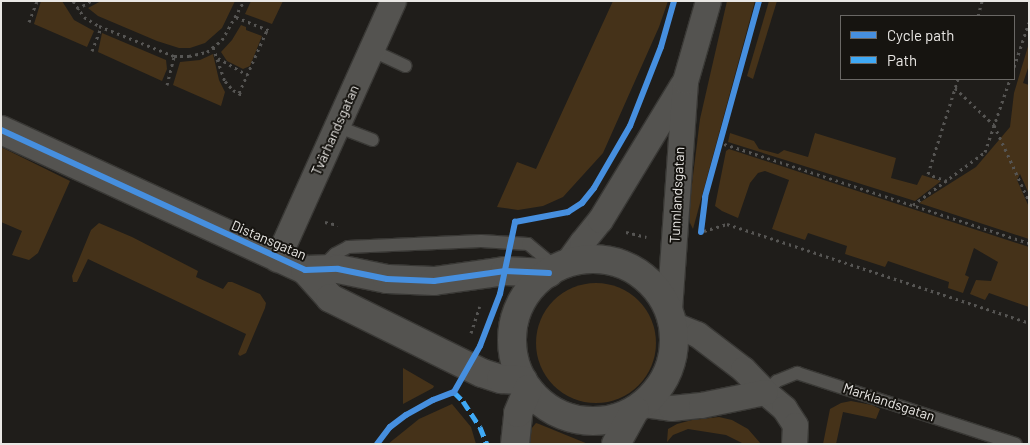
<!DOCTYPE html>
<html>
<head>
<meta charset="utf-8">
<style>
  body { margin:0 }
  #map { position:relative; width:1030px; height:445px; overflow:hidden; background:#1f1d1a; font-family:Barlow,sans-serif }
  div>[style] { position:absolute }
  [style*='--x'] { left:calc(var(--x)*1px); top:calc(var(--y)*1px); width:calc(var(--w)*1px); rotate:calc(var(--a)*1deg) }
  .green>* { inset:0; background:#453219 }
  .round { border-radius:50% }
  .path>* { height:3px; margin-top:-1.5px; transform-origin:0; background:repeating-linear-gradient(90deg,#565553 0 2.5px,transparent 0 6.5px) }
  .roads { filter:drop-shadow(1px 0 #393835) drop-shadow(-1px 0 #393835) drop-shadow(0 1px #393835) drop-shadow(0 -1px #393835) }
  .service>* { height:12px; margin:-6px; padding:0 6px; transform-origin:6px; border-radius:6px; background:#545350 }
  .minor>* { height:25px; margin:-12.5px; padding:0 12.5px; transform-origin:12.5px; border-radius:12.5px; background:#545350 }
  .tertiary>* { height:28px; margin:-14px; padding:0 14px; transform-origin:14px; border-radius:14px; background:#545350 }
  .tertiary>.ring { margin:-14px; padding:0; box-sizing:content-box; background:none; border:28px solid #545350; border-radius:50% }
  .quiet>* { height:5px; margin-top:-2.5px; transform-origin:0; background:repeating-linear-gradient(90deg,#3fa9f5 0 10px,transparent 0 15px) }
  .cycleway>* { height:6px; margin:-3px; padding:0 3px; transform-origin:3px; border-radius:3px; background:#468fdf }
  span { translate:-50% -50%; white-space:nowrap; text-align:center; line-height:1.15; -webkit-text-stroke:4px #161410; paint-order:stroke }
  .street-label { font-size:14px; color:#e9e7e4 }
  .frame { position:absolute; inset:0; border:2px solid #e9e7e4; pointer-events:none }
  .legend { position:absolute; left:840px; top:15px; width:175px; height:65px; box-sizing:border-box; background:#161410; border:1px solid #6a6865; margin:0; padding:6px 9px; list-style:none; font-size:15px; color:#e9e7e4 }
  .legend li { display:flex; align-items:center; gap:10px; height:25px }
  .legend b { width:25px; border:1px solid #6a6865 }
</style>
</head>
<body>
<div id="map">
  <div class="green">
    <i style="clip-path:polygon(41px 1px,62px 1px,74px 20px,94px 31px,87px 47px,34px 24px)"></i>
    <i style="clip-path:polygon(101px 1px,188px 2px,235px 1px,222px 28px,205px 43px,190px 48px,179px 48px,157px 41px,98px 16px,88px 8px)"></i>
    <i style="clip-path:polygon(251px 1px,283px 1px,272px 24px,245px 14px)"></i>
    <i style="clip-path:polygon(613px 1px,668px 1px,659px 27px,603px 153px,563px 197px,543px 206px,518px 210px,497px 207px,517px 162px,536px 169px)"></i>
    <i style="clip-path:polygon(727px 1px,755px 1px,693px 229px,690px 223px,690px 200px,700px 119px)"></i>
    <i style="clip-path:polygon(769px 1px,777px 1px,753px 79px,747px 76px)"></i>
    <i style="clip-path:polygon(241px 25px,246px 27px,246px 30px,262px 36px,250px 66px,243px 69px,227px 61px,221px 52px,232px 40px)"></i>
    <i style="clip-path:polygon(102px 33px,166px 60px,167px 69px,162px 81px,98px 52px)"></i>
    <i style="clip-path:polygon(1029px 43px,1029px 65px,1023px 83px,1029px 85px,1029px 194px,1020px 174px,1017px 180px,1029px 207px,1029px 239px,919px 203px,976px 167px,1010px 127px,1014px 93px)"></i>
    <i style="clip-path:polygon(213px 54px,219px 80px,225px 92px,221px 106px,173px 85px,180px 62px,200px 60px)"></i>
    <i style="clip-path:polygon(730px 133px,754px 141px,759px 149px,778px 154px,784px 150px,808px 157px,815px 133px,896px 158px,891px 178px,917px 185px,922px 175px,941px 181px,915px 201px,728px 142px)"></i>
    <i style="clip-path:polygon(1px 147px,70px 181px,38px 253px,29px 260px,12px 255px,22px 231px,1px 222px)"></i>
    <i style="clip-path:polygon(729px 149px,1029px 247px,1029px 307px,989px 293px,985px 300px,970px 294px,976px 280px,991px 281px,998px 262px,974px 248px,965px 275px,969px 277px,963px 293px,948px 288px,949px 282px,888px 261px,885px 267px,845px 254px,847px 246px,808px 233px,805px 240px,772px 229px,789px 180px,765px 171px,758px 173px,750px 183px,738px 218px,722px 211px,715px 206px,726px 151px)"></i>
    <i style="clip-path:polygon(99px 223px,132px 237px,198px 271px,196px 277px,223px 289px,228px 282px,232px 282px,260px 294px,266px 303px,265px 308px,246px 353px,240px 356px,238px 354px,246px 334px,88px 259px,77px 282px,73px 282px,72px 276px,91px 230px)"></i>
    <i class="round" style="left:536px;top:283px;width:120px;height:120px"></i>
    <i style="clip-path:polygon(403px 368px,434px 386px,433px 388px,403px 404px)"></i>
    <i style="clip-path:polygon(851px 401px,872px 405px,880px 409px,876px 419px,843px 412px,836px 444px,823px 444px,830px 409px,841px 403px)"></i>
    <i style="clip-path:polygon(452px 404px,471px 427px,476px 444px,388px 444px,419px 419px)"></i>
    <i style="clip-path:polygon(719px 417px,732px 420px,748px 429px,761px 444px,744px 444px,726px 435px,688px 429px,673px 435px,667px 442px,668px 429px,677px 424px,692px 420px)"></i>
    <i style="clip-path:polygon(536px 423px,539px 424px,588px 444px,530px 444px,531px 429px)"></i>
  </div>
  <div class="path">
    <i style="--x:73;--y:1;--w:19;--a:55"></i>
    <i style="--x:84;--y:17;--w:17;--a:31"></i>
    <i style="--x:99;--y:26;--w:81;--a:21.8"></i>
    <i style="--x:174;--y:56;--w:15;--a:0"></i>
    <i style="--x:189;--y:56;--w:18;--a:-13"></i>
    <i style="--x:207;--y:52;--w:19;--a:-39"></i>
    <i style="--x:222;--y:40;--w:45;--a:-60.6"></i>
    <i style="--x:77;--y:9;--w:16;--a:-30"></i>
    <i style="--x:978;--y:16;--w:16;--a:-75"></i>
    <i style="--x:236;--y:17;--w:38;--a:22"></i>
    <i style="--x:29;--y:22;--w:22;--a:-69"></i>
    <i style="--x:213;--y:47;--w:36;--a:71"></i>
    <i style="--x:225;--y:81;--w:12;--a:48"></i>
    <i style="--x:233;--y:90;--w:10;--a:29"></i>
    <i style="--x:92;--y:51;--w:26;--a:-69"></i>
    <i style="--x:218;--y:58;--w:34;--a:30"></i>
    <i style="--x:1014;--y:67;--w:47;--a:-71.6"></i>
    <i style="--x:167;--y:85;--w:30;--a:-76"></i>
    <i style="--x:955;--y:88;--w:54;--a:43.5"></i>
    <i style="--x:994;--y:125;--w:84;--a:65.3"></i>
    <i style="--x:239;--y:93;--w:69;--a:-66"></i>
    <i style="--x:718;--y:142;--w:327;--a:18"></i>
    <i style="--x:947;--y:181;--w:20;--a:-160"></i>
    <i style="--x:928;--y:174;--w:100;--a:-72.5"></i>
    <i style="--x:913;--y:205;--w:89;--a:-36.4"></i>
    <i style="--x:985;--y:152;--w:77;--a:-71.1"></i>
    <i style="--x:325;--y:222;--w:13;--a:13"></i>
    <i style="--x:704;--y:231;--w:24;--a:-17"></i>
    <i style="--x:727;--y:224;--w:318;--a:18.1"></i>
    <i style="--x:626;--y:232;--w:21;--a:14"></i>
    <i style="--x:471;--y:333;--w:28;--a:-72"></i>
  </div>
  <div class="roads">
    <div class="service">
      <i style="--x:371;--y:50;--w:38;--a:25"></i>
      <i style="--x:336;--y:126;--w:39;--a:21"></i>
      <i style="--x:323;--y:266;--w:17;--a:-45"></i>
      <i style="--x:335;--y:254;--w:15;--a:-28"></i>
      <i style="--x:348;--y:247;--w:133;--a:-2.6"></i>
      <i style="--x:481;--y:241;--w:47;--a:3.7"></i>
      <i style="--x:528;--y:244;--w:38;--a:40"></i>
      <i style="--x:765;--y:392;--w:16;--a:-43"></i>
      <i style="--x:777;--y:381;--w:22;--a:-22"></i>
      <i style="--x:797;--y:373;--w:230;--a:18"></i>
    </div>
    <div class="minor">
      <i style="--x:277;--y:259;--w:283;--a:-65.8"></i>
      <i style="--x:566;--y:264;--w:27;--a:-54"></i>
      <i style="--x:582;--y:242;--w:28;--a:-51"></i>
      <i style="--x:600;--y:220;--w:158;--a:-58.7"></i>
      <i style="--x:669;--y:310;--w:230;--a:-86"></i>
      <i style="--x:685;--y:81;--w:83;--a:-74"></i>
      <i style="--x:672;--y:324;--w:27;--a:22"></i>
      <i style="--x:697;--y:334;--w:58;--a:37.3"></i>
      <i style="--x:743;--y:369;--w:32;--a:46"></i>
      <i style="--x:765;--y:392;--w:25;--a:40"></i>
      <i style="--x:784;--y:408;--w:20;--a:57"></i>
      <i style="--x:795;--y:425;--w:19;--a:93"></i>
      <i style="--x:644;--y:404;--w:27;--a:8"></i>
      <i style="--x:671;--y:408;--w:30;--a:-6"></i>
      <i style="--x:701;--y:405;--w:65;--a:-11.5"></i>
    </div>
    <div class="tertiary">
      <i style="--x:1;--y:130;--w:335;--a:24.7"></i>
      <i style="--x:305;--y:270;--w:33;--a:-2"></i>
      <i style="--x:338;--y:269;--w:50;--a:11.5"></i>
      <i style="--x:387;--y:279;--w:47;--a:2.4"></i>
      <i style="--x:434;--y:281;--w:72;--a:-8"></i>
      <i style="--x:505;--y:271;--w:44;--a:2.6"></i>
      <i class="ring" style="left:512px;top:259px;width:134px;height:134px"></i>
      <i style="--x:305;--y:270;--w:38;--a:48"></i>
      <i style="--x:330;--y:298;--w:169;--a:26.3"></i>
      <i style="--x:482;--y:373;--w:20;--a:18"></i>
      <i style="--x:501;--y:379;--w:22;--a:3"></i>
      <i style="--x:515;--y:444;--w:31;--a:-84"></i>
      <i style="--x:518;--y:413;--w:26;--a:-67"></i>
      <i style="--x:616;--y:444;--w:39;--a:-61"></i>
    </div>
  </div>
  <div class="quiet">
    <i style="--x:451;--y:393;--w:3;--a:-18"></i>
    <i style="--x:454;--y:392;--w:13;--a:45"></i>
    <i style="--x:463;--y:401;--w:31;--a:57"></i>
    <i style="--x:480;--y:427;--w:18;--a:68"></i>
  </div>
  <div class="cycleway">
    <i style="--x:1;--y:130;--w:335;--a:24.7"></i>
    <i style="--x:305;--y:270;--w:33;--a:-2"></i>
    <i style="--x:338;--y:269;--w:50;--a:11.5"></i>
    <i style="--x:387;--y:279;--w:47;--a:2.4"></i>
    <i style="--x:434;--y:281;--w:72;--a:-8"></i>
    <i style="--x:505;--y:271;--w:44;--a:2.6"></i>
    <i style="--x:701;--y:232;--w:35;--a:-83"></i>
    <i style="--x:705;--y:197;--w:203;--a:-74.6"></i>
    <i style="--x:377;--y:444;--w:21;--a:-53"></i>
    <i style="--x:390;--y:427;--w:20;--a:-37"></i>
    <i style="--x:406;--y:415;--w:31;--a:-29"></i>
    <i style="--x:433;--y:400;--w:22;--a:-21"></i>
    <i style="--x:454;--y:392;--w:53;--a:-60.5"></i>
    <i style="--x:480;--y:346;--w:56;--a:-69"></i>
    <i style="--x:500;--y:294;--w:74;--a:-78.2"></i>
    <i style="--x:515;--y:222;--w:54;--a:-10.7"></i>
    <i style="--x:568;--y:212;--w:17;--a:-33"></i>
    <i style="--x:582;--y:203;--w:19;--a:-51"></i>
    <i style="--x:594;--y:188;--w:72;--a:-59.9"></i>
    <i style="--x:630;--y:126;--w:85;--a:-68.6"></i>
    <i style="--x:661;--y:47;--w:48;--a:-74.2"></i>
  </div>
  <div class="street-label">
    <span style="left:335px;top:130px;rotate:-66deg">Tvärhandsgatan</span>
    <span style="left:677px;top:195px;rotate:-87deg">Tunnlandsgatan</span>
    <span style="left:269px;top:240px;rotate:23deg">Distansgatan</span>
    <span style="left:889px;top:402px;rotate:18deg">Marklandsgatan</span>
  </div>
  <div class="frame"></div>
  <ul class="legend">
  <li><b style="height:6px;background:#468fdf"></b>Cycle path</li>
  <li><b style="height:6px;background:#3fa9f5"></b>Path</li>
  </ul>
</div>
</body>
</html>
